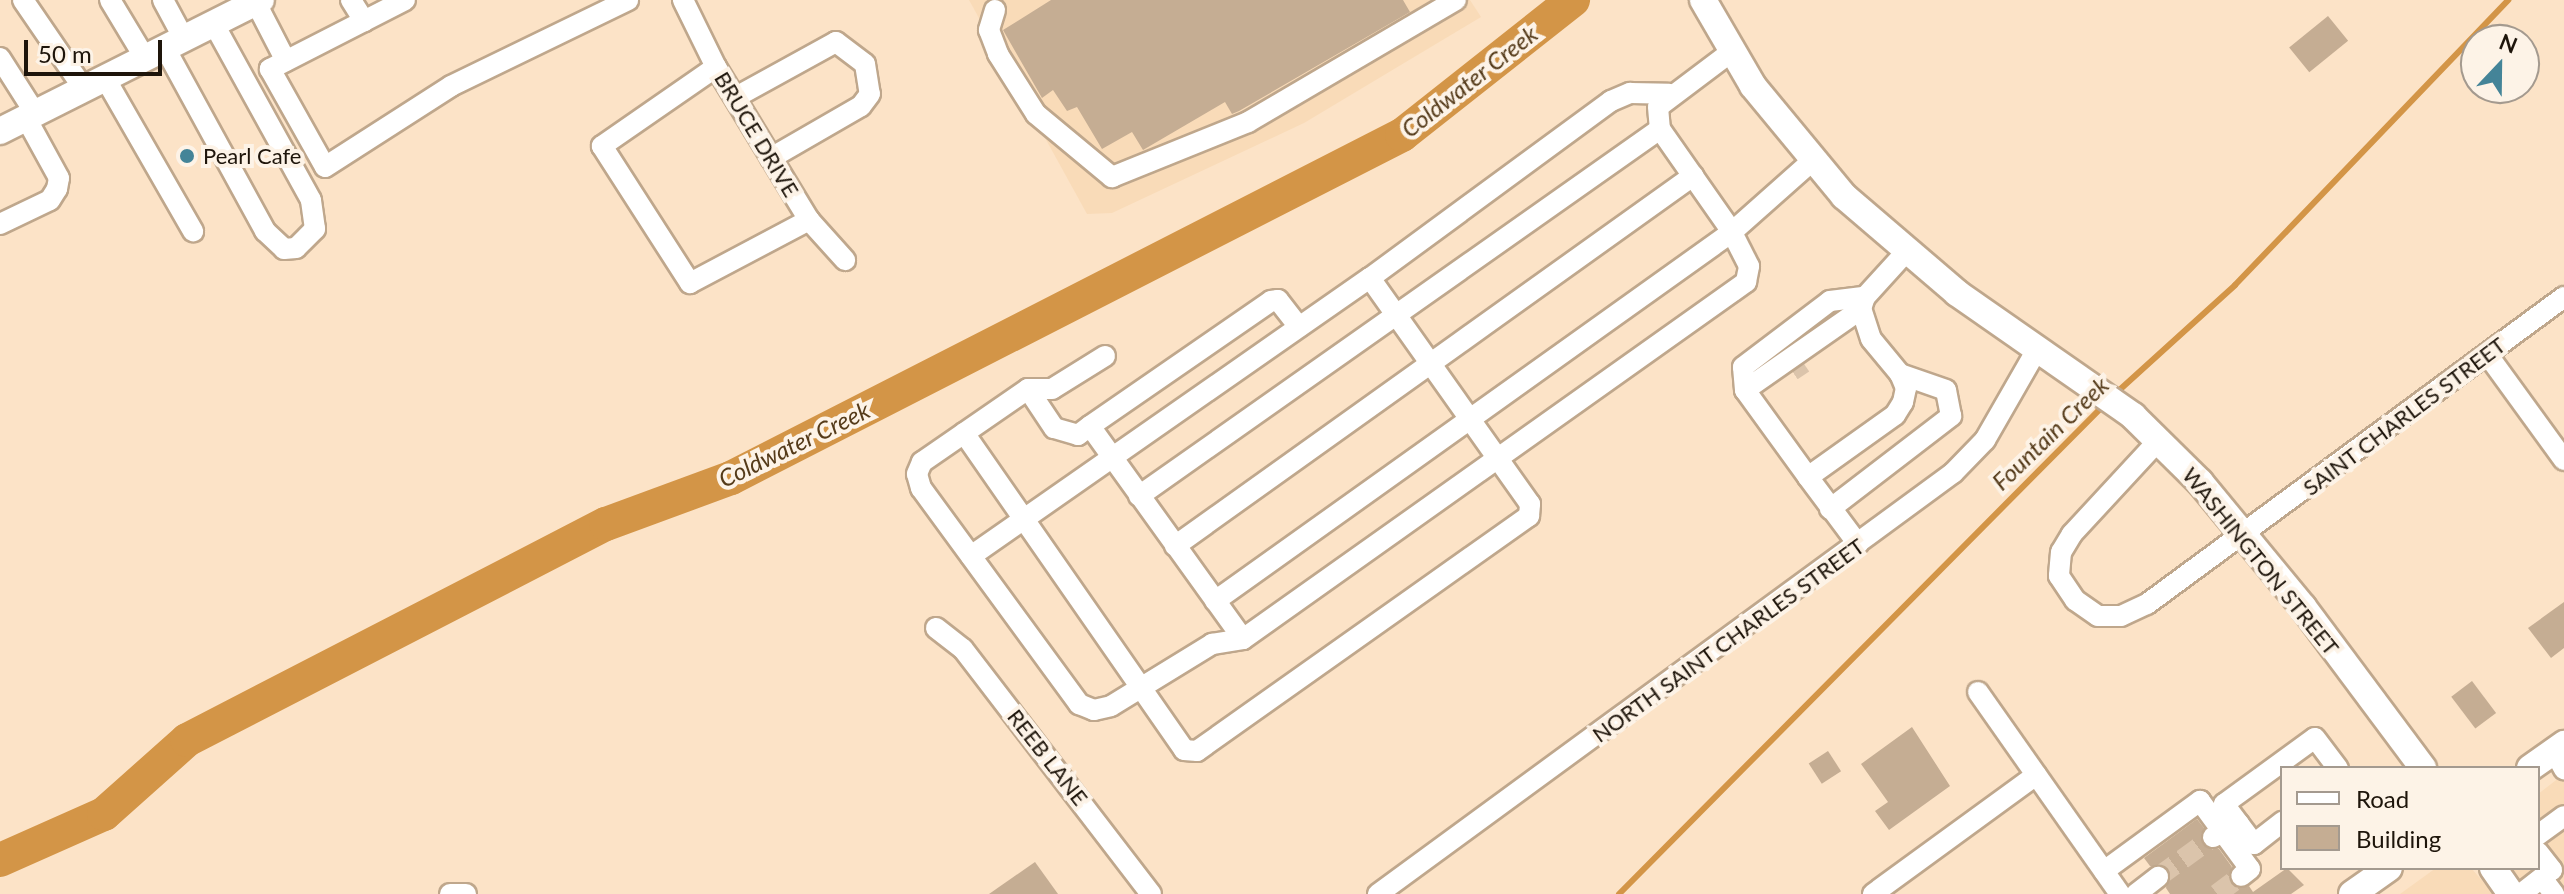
<!DOCTYPE html>
<html>
<head>
<meta charset="utf-8">
<style>
  body { margin:0 }
  #map { position:relative; width:2564px; height:894px; overflow:hidden; background:#fce3c7; font-family:Lato,sans-serif }
  div>[style] { position:absolute }
  [style*='--x'] { left:calc(var(--x)*1px); top:calc(var(--y)*1px); width:calc(var(--w)*1px); rotate:calc(var(--a)*1deg) }
  .built>* { inset:0; background:#f9dbb8 }
  .stream>* { height:6px; margin:-3px; padding:0 3px; transform-origin:3px; border-radius:3px; background:#d39547 }
  .river>* { height:34px; margin:-17px; padding:0 17px; transform-origin:17px; border-radius:17px; background:#d39547 }
  .building>* { inset:0; background:#c5ad93; transform-origin:0 0 }
  .minor-tunnel>* { height:20px; margin-top:-10px; transform-origin:0; background:repeating-linear-gradient(90deg,#dbc4ab 0 20px,transparent 0 30px) }
  .roads { filter:drop-shadow(2px 0 #bfa78c) drop-shadow(-2px 0 #bfa78c) drop-shadow(0 2px #bfa78c) drop-shadow(0 -2px #bfa78c) }
  .minor>* { height:20px; margin:-10px; padding:0 10px; transform-origin:10px; border-radius:10px; background:#fff }
  .major>* { height:26px; margin:-13px; padding:0 13px; transform-origin:13px; border-radius:13px; background:#fff }
  .dots>* { width:22px; height:22px; translate:-50% -50%; box-sizing:border-box; border:4px solid #fdf3e7; border-radius:50% }
  span { translate:-50% -50%; white-space:nowrap; text-align:center; line-height:1.15; -webkit-text-stroke:8px #fdf3e7; paint-order:stroke }
  .street-label { font-size:22px; color:#1e150b }
  .poi-label { font-size:22px; color:#1e150b }
  .left { translate:0 -50%; text-align:left }
  .water-label { font-size:24px; color:#553b1a; font-style:italic }
  .legend { position:absolute; left:2280px; top:766px; width:260px; height:104px; box-sizing:border-box; background:#fdf3e7; border:2px solid #a49a8f; margin:0; padding:10px 14px; list-style:none; font-size:24px; color:#1e150b }
  .legend li { display:flex; align-items:center; gap:16px; height:40px }
  .legend b { width:40px; border:2px solid #a49a8f }
  .north { position:absolute; left:2460px; top:24px; width:80px; height:80px; box-sizing:border-box; background:#fdf3e7; border:2px solid #a49a8f; border-radius:50%; rotate:22deg; font-size:22px; font-weight:700; line-height:32px; text-align:center; color:#1e150b }
  .north::after { content:''; display:block; margin:auto; width:28px; height:36px; background:#448498; clip-path:polygon(50% 0,100% 100%,50% 72%,0 100%) }
  .scale { position:absolute; left:24px; top:40px; width:138px; height:36px; box-sizing:border-box; border:4px solid #1e150b; border-top:0; padding-left:10px; font-size:24px; line-height:28px; white-space:nowrap; color:#1e150b; -webkit-text-stroke:6px #fdf3e7; paint-order:stroke }
</style>
</head>
<body>
<div id="map">
  <div class="built">
    <i style="clip-path:polygon(969px 0,1470px 0,1481px 17px,1304px 123px,1112px 213px,1087px 214px)"></i>
    <i style="clip-path:polygon(2564px 774px,2564px 894px,2529px 894px,2511px 868px,2538px 868px,2538px 794px)"></i>
    <i style="clip-path:polygon(2436px 868px,2471px 868px,2494px 894px,2400px 894px)"></i>
  </div>
  <div class="stream">
    <i style="--x:2115;--y:394;--w:162;--a:-42.2"></i>
    <i style="--x:2235;--y:285;--w:395;--a:-46.2"></i>
    <i style="--x:1619;--y:894;--w:689;--a:-45.24"></i>
  </div>
  <div class="river">
    <i style="--x:0;--y:860;--w:114;--a:-23.9"></i>
    <i style="--x:104;--y:814;--w:111;--a:-41.7"></i>
    <i style="--x:187;--y:740;--w:471;--a:-27.3"></i>
    <i style="--x:606;--y:524;--w:133;--a:-20.2"></i>
    <i style="--x:731;--y:478;--w:754;--a:-27.08"></i>
    <i style="--x:1402;--y:135;--w:218;--a:-38.3"></i>
  </div>
  <div class="building">
    <i style="clip-path:polygon(1051px 0,1403px 0,1410px 12px,1239px 111px,1232px 114px,1225px 102px,1143px 150px,1132px 132px,1102px 149px,1077px 107px,1067px 111px,1053px 90px,1042px 98px,1003px 30px)"></i>
    <i style="left:2328px;top:16px;width:32px;height:50px;rotate:51deg"></i>
    <i style="clip-path:polygon(2564px 602px,2564px 648px,2551px 658px,2528px 628px)"></i>
    <i style="left:2472px;top:681px;width:40px;height:26px;rotate:53deg"></i>
    <i style="clip-path:polygon(1912px 727px,1950px 786px,1889px 830px,1875px 811px,1888px 802px,1861px 764px)"></i>
    <i style="left:1828px;top:751px;width:24px;height:23px;rotate:57deg"></i>
    <i style="clip-path:polygon(2197px 819px,2204px 828px,2202px 843px,2219px 849px,2232px 867px,2228px 879px,2235px 888px,2249px 886px,2253px 892px,2287px 868px,2304px 885px,2291px 894px,2170px 894px,2166px 888px,2169px 870px,2150px 866px,2144px 858px)"></i>
    <i style="clip-path:polygon(1035px 862px,1058px 894px,989px 894px)"></i>
  </div>
  <div class="minor-tunnel">
    <i style="--x:1792;--y:371;--w:14;--a:-34"></i>
    <i style="--x:2158;--y:877;--w:68;--a:-36"></i>
    <i style="--x:2217;--y:894;--w:30;--a:-37"></i>
  </div>
  <div class="roads">
    <div class="minor">
      <i style="--x:23;--y:0;--w:108;--a:55.6"></i>
      <i style="--x:110;--y:0;--w:68;--a:58.9"></i>
      <i style="--x:163;--y:0;--w:44;--a:61.7"></i>
      <i style="--x:351;--y:0;--w:25;--a:58"></i>
      <i style="--x:405;--y:0;--w:152;--a:152.9"></i>
      <i style="--x:270;--y:69;--w:112;--a:60.7"></i>
      <i style="--x:325;--y:167;--w:150;--a:-32.7"></i>
      <i style="--x:451;--y:86;--w:197;--a:-25.9"></i>
      <i style="--x:683;--y:0;--w:75;--a:63.8"></i>
      <i style="--x:716;--y:67;--w:179;--a:58.7"></i>
      <i style="--x:809;--y:220;--w:54;--a:48"></i>
      <i style="--x:256;--y:3;--w:65;--a:62.7"></i>
      <i style="--x:995;--y:10;--w:21;--a:107"></i>
      <i style="--x:989;--y:30;--w:26;--a:69"></i>
      <i style="--x:998;--y:54;--w:71;--a:57.7"></i>
      <i style="--x:1036;--y:114;--w:99;--a:39.7"></i>
      <i style="--x:1112;--y:177;--w:147;--a:-22"></i>
      <i style="--x:1248;--y:122;--w:241;--a:-30.4"></i>
      <i style="--x:165;--y:48;--w:209;--a:61.3"></i>
      <i style="--x:265;--y:231;--w:26;--a:43"></i>
      <i style="--x:284;--y:249;--w:12;--a:-5"></i>
      <i style="--x:296;--y:248;--w:27;--a:-45"></i>
      <i style="--x:315;--y:229;--w:29;--a:-98"></i>
      <i style="--x:311;--y:200;--w:201;--a:-118.9"></i>
      <i style="--x:1731;--y:52;--w:91;--a:143"></i>
      <i style="--x:1658;--y:107;--w:22;--a:85"></i>
      <i style="--x:1660;--y:129;--w:126;--a:55"></i>
      <i style="--x:1732;--y:232;--w:107;--a:-41.6"></i>
      <i style="--x:0;--y:58;--w:65;--a:57.5"></i>
      <i style="--x:716;--y:67;--w:139;--a:145.3"></i>
      <i style="--x:602;--y:146;--w:163;--a:57.3"></i>
      <i style="--x:690;--y:283;--w:135;--a:-27.9"></i>
      <i style="--x:105;--y:78;--w:177;--a:60.1"></i>
      <i style="--x:736;--y:97;--w:114;--a:-28.8"></i>
      <i style="--x:836;--y:42;--w:36;--a:37"></i>
      <i style="--x:865;--y:64;--w:30;--a:81"></i>
      <i style="--x:870;--y:94;--w:15;--a:127"></i>
      <i style="--x:861;--y:106;--w:104;--a:150"></i>
      <i style="--x:0;--y:224;--w:55;--a:-25.6"></i>
      <i style="--x:50;--y:200;--w:13;--a:-58"></i>
      <i style="--x:57;--y:189;--w:11;--a:-80"></i>
      <i style="--x:59;--y:178;--w:68;--a:-118.8"></i>
      <i style="--x:2487;--y:354;--w:131;--a:54"></i>
      <i style="--x:1105;--y:356;--w:62;--a:148.1"></i>
      <i style="--x:1052;--y:389;--w:24;--a:180"></i>
      <i style="--x:1028;--y:389;--w:129;--a:145.4"></i>
      <i style="--x:922;--y:462;--w:13;--a:113"></i>
      <i style="--x:917;--y:474;--w:15;--a:74"></i>
      <i style="--x:921;--y:488;--w:268;--a:53.8"></i>
      <i style="--x:1079;--y:704;--w:16;--a:22"></i>
      <i style="--x:1094;--y:710;--w:17;--a:-13"></i>
      <i style="--x:1111;--y:706;--w:119;--a:-31.5"></i>
      <i style="--x:1212;--y:644;--w:31;--a:-9"></i>
      <i style="--x:1243;--y:639;--w:617;--a:-35.36"></i>
      <i style="--x:1746;--y:282;--w:16;--a:-79"></i>
      <i style="--x:1749;--y:266;--w:38;--a:-117"></i>
      <i style="--x:1732;--y:232;--w:635;--a:144.48"></i>
      <i style="--x:1028;--y:389;--w:47;--a:56.3"></i>
      <i style="--x:1054;--y:428;--w:25;--a:16"></i>
      <i style="--x:1078;--y:435;--w:15;--a:-37"></i>
      <i style="--x:1745;--y:390;--w:141;--a:-34.9"></i>
      <i style="--x:964;--y:433;--w:386;--a:55.2"></i>
      <i style="--x:1184;--y:750;--w:13;--a:4"></i>
      <i style="--x:1197;--y:751;--w:407;--a:-35.3"></i>
      <i style="--x:1529;--y:516;--w:12;--a:-85"></i>
      <i style="--x:1530;--y:504;--w:277;--a:-125.3"></i>
      <i style="--x:2158;--y:441;--w:127;--a:132.8"></i>
      <i style="--x:2072;--y:534;--w:21;--a:121"></i>
      <i style="--x:2061;--y:552;--w:24;--a:95"></i>
      <i style="--x:2059;--y:576;--w:29;--a:56"></i>
      <i style="--x:2075;--y:600;--w:28;--a:35"></i>
      <i style="--x:2098;--y:616;--w:23;--a:0"></i>
      <i style="--x:2121;--y:616;--w:29;--a:-25"></i>
      <i style="--x:2147;--y:604;--w:518;--a:-36.36"></i>
      <i style="--x:1808;--y:477;--w:107;--a:-125.9"></i>
      <i style="--x:1745;--y:390;--w:23;--a:-95"></i>
      <i style="--x:1743;--y:367;--w:109;--a:-37.2"></i>
      <i style="--x:1830;--y:301;--w:35;--a:-7"></i>
      <i style="--x:1139;--y:496;--w:637;--a:-35.16"></i>
      <i style="--x:1830;--y:509;--w:153;--a:-37.5"></i>
      <i style="--x:1951;--y:416;--w:26;--a:-101"></i>
      <i style="--x:1946;--y:390;--w:49;--a:-160.8"></i>
      <i style="--x:1858;--y:544;--w:84;--a:-126.7"></i>
      <i style="--x:1808;--y:477;--w:107;--a:-35.5"></i>
      <i style="--x:1895;--y:415;--w:15;--a:-58"></i>
      <i style="--x:1903;--y:402;--w:14;--a:-78"></i>
      <i style="--x:1906;--y:388;--w:15;--a:-113"></i>
      <i style="--x:1900;--y:374;--w:45;--a:-129.6"></i>
      <i style="--x:1871;--y:339;--w:32;--a:-108"></i>
      <i style="--x:1861;--y:309;--w:13;--a:-72"></i>
      <i style="--x:1865;--y:297;--w:61;--a:-47.7"></i>
      <i style="--x:1175;--y:546;--w:637;--a:-35.54"></i>
      <i style="--x:971;--y:556;--w:486;--a:-34.9"></i>
      <i style="--x:1370;--y:278;--w:299;--a:-36.3"></i>
      <i style="--x:1611;--y:101;--w:21;--a:-23"></i>
      <i style="--x:1630;--y:93;--w:39;--a:1"></i>
      <i style="--x:936;--y:628;--w:34;--a:38"></i>
      <i style="--x:963;--y:649;--w:309;--a:52.5"></i>
      <i style="--x:1243;--y:639;--w:262;--a:-125.7"></i>
      <i style="--x:1090;--y:426;--w:220;--a:-34.6"></i>
      <i style="--x:1271;--y:301;--w:7;--a:-8"></i>
      <i style="--x:1278;--y:300;--w:34;--a:52"></i>
      <i style="--x:1978;--y:692;--w:247;--a:54.9"></i>
      <i style="--x:2554;--y:751;--w:21;--a:61"></i>
      <i style="--x:2239;--y:824;--w:25;--a:53"></i>
      <i style="--x:2254;--y:844;--w:36;--a:-38"></i>
      <i style="--x:2538;--y:835;--w:32;--a:-36"></i>
      <i style="--x:2213;--y:837;--w:29;--a:-27"></i>
      <i style="--x:2239;--y:824;--w:25;--a:-127"></i>
      <i style="--x:2224;--y:804;--w:112;--a:-36"></i>
      <i style="--x:2315;--y:738;--w:38;--a:53"></i>
      <i style="--x:2104;--y:871;--w:119;--a:-36.1"></i>
      <i style="--x:2200;--y:801;--w:84;--a:53.7"></i>
      <i style="--x:2250;--y:869;--w:11;--a:142"></i>
      <i style="--x:2542;--y:878;--w:20;--a:53"></i>
      <i style="--x:450;--y:894;--w:16;--a:0"></i>
      <i style="--x:1378;--y:894;--w:713;--a:-36.21"></i>
      <i style="--x:1953;--y:473;--w:46;--a:-45.9"></i>
      <i style="--x:1985;--y:440;--w:106;--a:-60.1"></i>
      <i style="--x:1873;--y:894;--w:202;--a:-36.1"></i>
      <i style="--x:2136;--y:894;--w:28;--a:-38"></i>
      <i style="--x:2521;--y:894;--w:39;--a:-38"></i>
      <i style="--x:2552;--y:870;--w:23;--a:-128"></i>
    </div>
    <div class="major">
      <i style="--x:1703;--y:0;--w:99;--a:59.8"></i>
      <i style="--x:1753;--y:86;--w:143;--a:50.4"></i>
      <i style="--x:1844;--y:196;--w:149;--a:40.6"></i>
      <i style="--x:1957;--y:293;--w:215;--a:34.9"></i>
      <i style="--x:2133;--y:416;--w:94;--a:44.6"></i>
      <i style="--x:2200;--y:482;--w:162;--a:50.5"></i>
      <i style="--x:2303;--y:607;--w:201;--a:53.3"></i>
      <i style="--x:0;--y:131;--w:292;--a:-26.7"></i>
      <i style="--x:2530;--y:768;--w:42;--a:-35.2"></i>
      <i style="--x:2493;--y:868;--w:32;--a:55"></i>
      <i style="--x:2352;--y:894;--w:45;--a:-35.1"></i>
    </div>
  </div>
  <div class="dots">
    <i style="left:187px;top:156px;background:#448498"></i>
  </div>
  <div class="street-label">
    <span style="left:757px;top:134px;rotate:59deg">BRUCE DRIVE</span>
    <span style="left:2404px;top:416px;rotate:-37deg">SAINT CHARLES STREET</span>
    <span style="left:2261px;top:561px;rotate:51deg">WASHINGTON STREET</span>
    <span style="left:1728px;top:640px;rotate:-36deg">NORTH SAINT CHARLES STREET</span>
    <span style="left:1048px;top:757px;rotate:52deg">REEB LANE</span>
  </div>
  <div class="poi-label">
    <span class="left" style="left:203px;top:156px">Pearl Cafe</span>
  </div>
  <div class="water-label">
    <span style="left:1469px;top:81px;rotate:-38deg">Coldwater Creek</span>
    <span style="left:2050px;top:433px;rotate:-44deg">Fountain Creek</span>
    <span style="left:794px;top:444px;rotate:-26deg">Coldwater Creek</span>
  </div>
  <ul class="legend">
  <li><b style="height:10px;background:#fff"></b>Road</li>
  <li><b style="height:22px;background:#c5ad93"></b>Building</li>
  </ul>
  <div class="north">N</div>
  <div class="scale">50 m</div>
</div>
</body>
</html>
